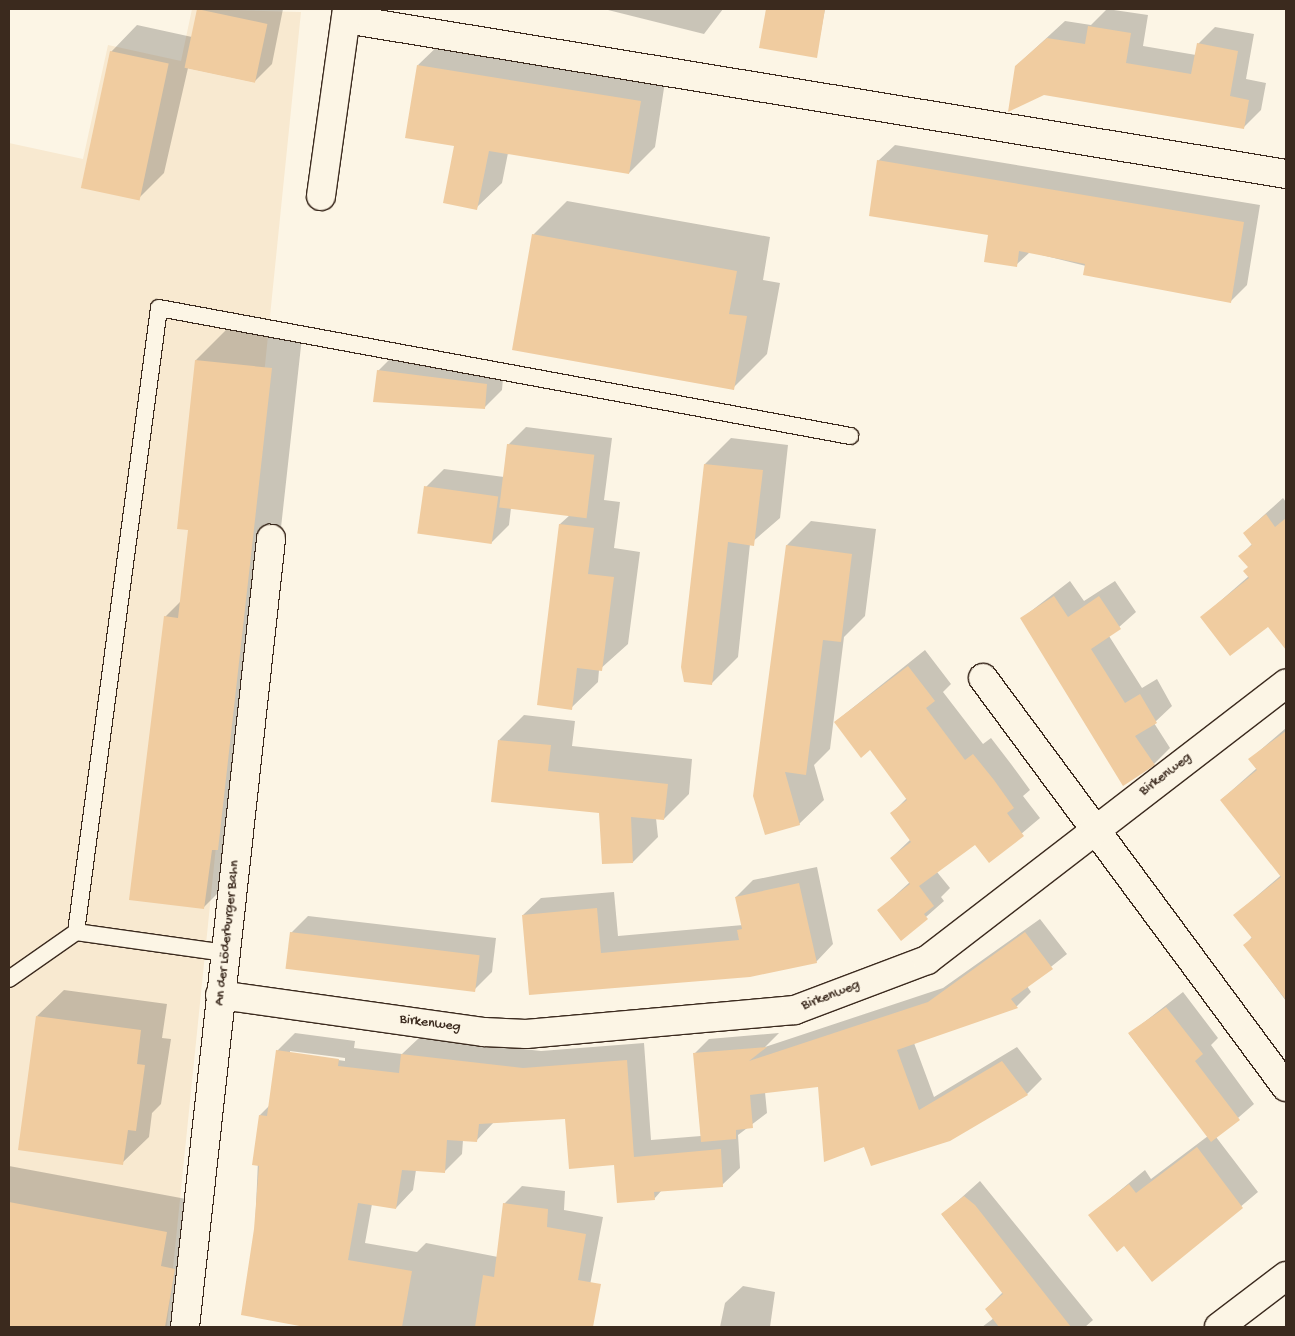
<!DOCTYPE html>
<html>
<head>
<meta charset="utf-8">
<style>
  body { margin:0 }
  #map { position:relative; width:1295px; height:1336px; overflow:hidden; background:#fcf5e5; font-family:"Gochi Hand",sans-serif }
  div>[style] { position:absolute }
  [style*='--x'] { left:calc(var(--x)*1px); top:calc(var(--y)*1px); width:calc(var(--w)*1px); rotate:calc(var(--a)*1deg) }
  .built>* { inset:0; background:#f8e9d0 }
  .shadow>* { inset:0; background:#0003 }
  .building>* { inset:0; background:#f0cca0; transform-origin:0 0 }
  .roads { filter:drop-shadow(1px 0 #3b2a1e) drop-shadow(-1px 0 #3b2a1e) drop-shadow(0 1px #3b2a1e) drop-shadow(0 -1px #3b2a1e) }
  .lane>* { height:16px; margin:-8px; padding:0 8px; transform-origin:8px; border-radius:8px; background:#fcf5e5 }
  .street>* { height:28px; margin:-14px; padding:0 14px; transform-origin:14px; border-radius:14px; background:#fcf5e5 }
  .secondary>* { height:28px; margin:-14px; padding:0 14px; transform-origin:14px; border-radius:14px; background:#fcf5e5 }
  span { translate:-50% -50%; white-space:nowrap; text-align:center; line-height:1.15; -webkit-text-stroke:5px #fcf5e5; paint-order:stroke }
  .street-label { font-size:14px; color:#3b2a1e }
  .frame { position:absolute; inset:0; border:10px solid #3b2a1e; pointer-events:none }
</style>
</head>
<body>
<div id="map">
  <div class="built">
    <i style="clip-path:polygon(192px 9px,301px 12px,167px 1327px,9px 1327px,9px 143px,83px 159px,108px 45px,181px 61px)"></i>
  </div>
  <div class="shadow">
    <i style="clip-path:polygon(198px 9px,283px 9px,272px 64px,254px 82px,188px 68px,164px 173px,138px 199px,111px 52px,137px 25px,192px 37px)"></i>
    <i style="clip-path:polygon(604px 9px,723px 9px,704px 34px)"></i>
    <i style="clip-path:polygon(767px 9px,825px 9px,820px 36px,761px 47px)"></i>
    <i style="clip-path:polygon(1107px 9px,1148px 15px,1143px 46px,1196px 55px,1198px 44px,1215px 27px,1254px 34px,1246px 79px,1266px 83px,1261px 110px,1244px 127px,1016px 66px,1065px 21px,1091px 25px)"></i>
    <i style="clip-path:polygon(444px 40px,666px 75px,655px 147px,629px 173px,508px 153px,502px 183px,476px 208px,456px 145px,418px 65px)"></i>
    <i style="clip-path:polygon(895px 145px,1260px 205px,1247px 285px,1230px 302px,1030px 252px,1016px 265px,990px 234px,878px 161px)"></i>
    <i style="clip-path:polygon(567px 201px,770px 237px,763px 280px,780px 283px,767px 354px,733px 388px,533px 235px)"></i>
    <i style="clip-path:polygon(227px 329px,302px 337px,249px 818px,235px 876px,204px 907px,165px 617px,181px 601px,189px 529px,196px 360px)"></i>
    <i style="clip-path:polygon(396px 353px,504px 366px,502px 390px,484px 408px,378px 371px)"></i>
    <i style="clip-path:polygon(526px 427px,612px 438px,604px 500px,620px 502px,614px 548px,640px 552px,628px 644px,599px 670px,598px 682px,571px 708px,539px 704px,560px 524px,570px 515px,511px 508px,509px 525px,491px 543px,426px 487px,444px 469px,504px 477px,508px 445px)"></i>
    <i style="clip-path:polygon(731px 438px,788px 445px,780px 518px,750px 544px,738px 657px,711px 684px,705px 464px)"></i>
    <i style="clip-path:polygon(1283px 498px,1286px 502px,1284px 645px,1268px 625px,1202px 617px,1249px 576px,1249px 567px,1240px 556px,1253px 543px,1244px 533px)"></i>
    <i style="clip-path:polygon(811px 521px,876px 529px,865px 616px,844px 637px,830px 749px,814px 765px,824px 800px,799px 824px,766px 834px,787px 545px)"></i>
    <i style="clip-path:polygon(1070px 581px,1084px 601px,1115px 581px,1136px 612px,1109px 636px,1142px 688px,1157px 679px,1172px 706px,1154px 723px,1170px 748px,1154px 764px,1022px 618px)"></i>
    <i style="clip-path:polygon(925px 650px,951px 684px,943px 692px,983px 744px,991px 738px,1011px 764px,1030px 790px,1023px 796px,1040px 818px,989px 861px,975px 843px,937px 872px,950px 888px,941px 897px,944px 901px,901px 939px,878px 911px,910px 882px,891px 858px,911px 839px,892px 813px,907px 798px,871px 748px,835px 722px)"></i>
    <i style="clip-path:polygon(524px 715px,575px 721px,572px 746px,692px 759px,689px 794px,664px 819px,656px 818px,658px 837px,633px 862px,600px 812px,499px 740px)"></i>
    <i style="clip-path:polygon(1286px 728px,1286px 834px,1262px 851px,1221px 800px,1257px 768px,1250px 759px)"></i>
    <i style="clip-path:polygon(817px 867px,833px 944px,816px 962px,530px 994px,523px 915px,541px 898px,614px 892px,618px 936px,743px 925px,736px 897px,753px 880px)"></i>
    <i style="clip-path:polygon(1286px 871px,1286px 1001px,1245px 945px,1252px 937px,1235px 915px)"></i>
    <i style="clip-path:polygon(308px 916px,496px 938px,492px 972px,475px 989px,291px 933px)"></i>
    <i style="clip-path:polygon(evenodd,1040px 919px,1067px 954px,1027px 986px,1031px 992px,1017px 1006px,914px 1043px,934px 1097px,1017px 1047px,1042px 1079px,1027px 1094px,950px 1139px,872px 1164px,865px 1145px,820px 1086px,765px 1092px,767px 1113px,738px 1135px,740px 1168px,722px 1185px,662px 1190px,654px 1199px,566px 1117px,494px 1122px,476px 1141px,463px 1140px,462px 1154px,444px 1172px,416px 1170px,413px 1190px,396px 1208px,372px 1204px,365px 1243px,417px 1252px,426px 1243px,498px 1257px,504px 1204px,522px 1186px,565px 1191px,564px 1210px,603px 1217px,582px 1327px,306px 1327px,255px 1229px,260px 1115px,269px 1106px,277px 1051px,295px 1033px,355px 1041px,354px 1048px,402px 1054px,420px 1037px,541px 1051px,644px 1043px,651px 1140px,701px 1136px,694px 1054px,709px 1039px,779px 1033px,765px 1047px,943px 988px,1040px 919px,290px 1051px,345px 1058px,345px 1061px,290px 1053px,290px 1051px)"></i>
    <i style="clip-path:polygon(64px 990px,167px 1004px,162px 1038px,171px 1039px,161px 1104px,152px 1113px,149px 1137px,122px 1163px,37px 1016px)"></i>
    <i style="clip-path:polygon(1183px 992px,1218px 1038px,1211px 1045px,1254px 1104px,1216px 1137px,1258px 1192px,1152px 1281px,1124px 1245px,1090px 1215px,1145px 1170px,1151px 1179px,1208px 1136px,1129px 1034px)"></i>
    <i style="clip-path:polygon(9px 1166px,197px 1201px,189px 1327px,9px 1327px)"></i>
    <i style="clip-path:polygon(980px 1181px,1093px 1320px,1085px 1327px,982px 1327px,994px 1318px,986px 1309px,1003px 1292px,942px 1215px)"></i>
    <i style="clip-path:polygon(743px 1286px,775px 1292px,770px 1327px,720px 1327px,725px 1303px)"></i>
  </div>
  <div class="building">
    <i style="left:197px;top:9px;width:72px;height:60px;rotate:12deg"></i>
    <i style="clip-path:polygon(766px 9px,825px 9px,817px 58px,759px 48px)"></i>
    <i style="clip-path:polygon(1088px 26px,1131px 33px,1126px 63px,1191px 74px,1197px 43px,1238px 51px,1230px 96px,1249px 100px,1244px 129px,1044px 95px,1008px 112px,1015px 66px,1047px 38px,1085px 44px)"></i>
    <i style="left:110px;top:51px;width:60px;height:140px;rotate:12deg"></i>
    <i style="clip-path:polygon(417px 65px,641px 101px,629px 174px,489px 151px,477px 210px,443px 203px,454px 146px,405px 138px)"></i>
    <i style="clip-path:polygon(877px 160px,1244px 222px,1231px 303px,1083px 275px,1085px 264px,1019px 251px,1017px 267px,984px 262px,988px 235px,869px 216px)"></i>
    <i style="clip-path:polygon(532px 234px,737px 271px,729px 314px,747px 316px,734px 390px,512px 350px)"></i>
    <i style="clip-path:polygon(195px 360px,272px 368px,218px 850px,212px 850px,204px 909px,129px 900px,164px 616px,178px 618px,188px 530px,177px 529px)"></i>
    <i style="clip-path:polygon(377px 370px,487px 384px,485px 409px,373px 402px)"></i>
    <i style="left:507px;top:444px;width:88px;height:64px;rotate:7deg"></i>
    <i style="clip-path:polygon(704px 464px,763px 470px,754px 546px,728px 542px,712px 685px,684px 682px,681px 667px)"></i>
    <i style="left:424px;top:486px;width:75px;height:48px;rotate:8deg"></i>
    <i style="clip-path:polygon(1266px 514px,1275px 527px,1286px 518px,1286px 650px,1268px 627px,1230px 656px,1200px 617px,1249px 578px,1243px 571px,1248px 567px,1238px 556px,1252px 545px,1243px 533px)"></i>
    <i style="clip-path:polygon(559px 524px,594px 528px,588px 574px,614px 577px,602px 671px,577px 668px,572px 710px,537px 705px)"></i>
    <i style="clip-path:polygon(786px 545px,852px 554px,841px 642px,823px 640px,806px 775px,785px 772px,800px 825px,765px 835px,753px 796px)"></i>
    <i style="clip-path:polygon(1054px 596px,1068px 617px,1099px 596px,1121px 629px,1091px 649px,1125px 703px,1140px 694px,1157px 723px,1135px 736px,1155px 765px,1123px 786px,1020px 618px)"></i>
    <i style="clip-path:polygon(908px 666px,935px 701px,926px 708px,965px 760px,973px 754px,994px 780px,1014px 808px,1007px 813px,1024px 836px,989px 863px,975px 845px,919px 886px,934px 906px,924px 914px,928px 919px,901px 941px,877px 910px,910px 884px,890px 858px,911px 842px,890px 813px,907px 800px,870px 750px,861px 758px,834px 722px)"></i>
    <i style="clip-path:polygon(1286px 731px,1286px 1000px,1243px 945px,1252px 938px,1233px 915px,1281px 877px,1220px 800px,1257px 770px,1248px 759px)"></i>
    <i style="clip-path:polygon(498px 740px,551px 745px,548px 771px,668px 784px,664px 820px,631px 817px,633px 863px,602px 864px,599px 813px,491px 802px)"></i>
    <i style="clip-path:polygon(799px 883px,817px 963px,750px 977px,529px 995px,522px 915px,597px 908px,601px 953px,739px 940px,737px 930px,742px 929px,735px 897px)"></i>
    <i style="left:290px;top:932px;width:191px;height:37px;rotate:7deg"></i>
    <i style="clip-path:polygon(1025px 932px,1053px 969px,1011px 999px,1018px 1008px,897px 1050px,919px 1110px,1002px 1061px,1028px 1095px,950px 1141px,871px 1166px,864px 1147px,824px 1162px,818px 1087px,750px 1095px,753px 1128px,736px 1130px,736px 1139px,701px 1142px,693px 1053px,767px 1047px,749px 1061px,928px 1002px)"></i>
    <i style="clip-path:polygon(1166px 1007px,1203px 1054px,1195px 1061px,1240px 1120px,1211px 1142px,1128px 1033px)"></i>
    <i style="clip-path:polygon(36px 1016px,141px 1030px,137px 1064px,145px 1065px,136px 1131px,128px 1130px,123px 1165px,18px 1150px)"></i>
    <i style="clip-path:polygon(276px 1050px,339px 1059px,338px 1066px,399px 1073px,401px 1054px,523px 1068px,627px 1060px,634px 1157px,721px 1149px,723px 1187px,654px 1192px,655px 1200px,617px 1203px,614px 1165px,569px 1169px,565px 1119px,479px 1124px,477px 1142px,447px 1140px,445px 1173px,402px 1170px,396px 1209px,358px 1203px,348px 1260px,412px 1271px,402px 1327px,305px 1327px,241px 1315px,254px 1229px,259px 1166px,252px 1165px,259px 1115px,267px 1116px)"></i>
    <i style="clip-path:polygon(1197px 1147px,1243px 1208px,1152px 1282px,1124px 1246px,1117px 1252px,1088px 1215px,1129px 1184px,1136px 1193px)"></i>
    <i style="clip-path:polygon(964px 1196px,975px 1205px,1071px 1327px,999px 1327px,985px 1309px,1003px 1294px,941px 1214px)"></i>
    <i style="clip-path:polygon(9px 1202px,167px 1232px,161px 1266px,175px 1269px,165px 1327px,9px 1327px)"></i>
    <i style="clip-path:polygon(503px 1203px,548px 1209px,547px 1227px,586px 1234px,578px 1280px,601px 1284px,593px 1327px,475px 1327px,483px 1275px,494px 1277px)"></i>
  </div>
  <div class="roads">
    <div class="lane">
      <i style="--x:76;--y:932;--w:629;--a:-82.42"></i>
      <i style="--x:159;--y:308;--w:703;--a:10.49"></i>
      <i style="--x:9;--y:979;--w:82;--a:-35"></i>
      <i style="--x:76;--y:932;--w:151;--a:8"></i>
    </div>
    <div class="street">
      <i style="--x:346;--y:19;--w:953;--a:9.36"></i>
      <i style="--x:321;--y:196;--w:189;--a:-82.1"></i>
      <i style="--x:983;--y:678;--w:509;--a:53.47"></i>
      <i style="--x:220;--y:995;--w:267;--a:8"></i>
      <i style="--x:484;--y:1032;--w:42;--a:2.7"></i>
      <i style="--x:526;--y:1034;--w:270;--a:-5.1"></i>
      <i style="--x:795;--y:1010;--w:141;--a:-20.7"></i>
      <i style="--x:927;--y:960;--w:453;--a:-37.6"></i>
      <i style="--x:185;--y:1327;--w:793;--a:-83.77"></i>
    </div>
    <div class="secondary">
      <i style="--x:1219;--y:1327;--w:84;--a:-37.3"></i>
    </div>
  </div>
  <div class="street-label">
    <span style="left:1166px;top:775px;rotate:-37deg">Birkenweg</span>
    <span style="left:228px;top:933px;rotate:-84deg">An der Löderburger Bahn</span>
    <span style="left:831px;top:996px;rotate:-21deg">Birkenweg</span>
    <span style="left:430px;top:1024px;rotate:8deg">Birkenweg</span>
  </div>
  <div class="frame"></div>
</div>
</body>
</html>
